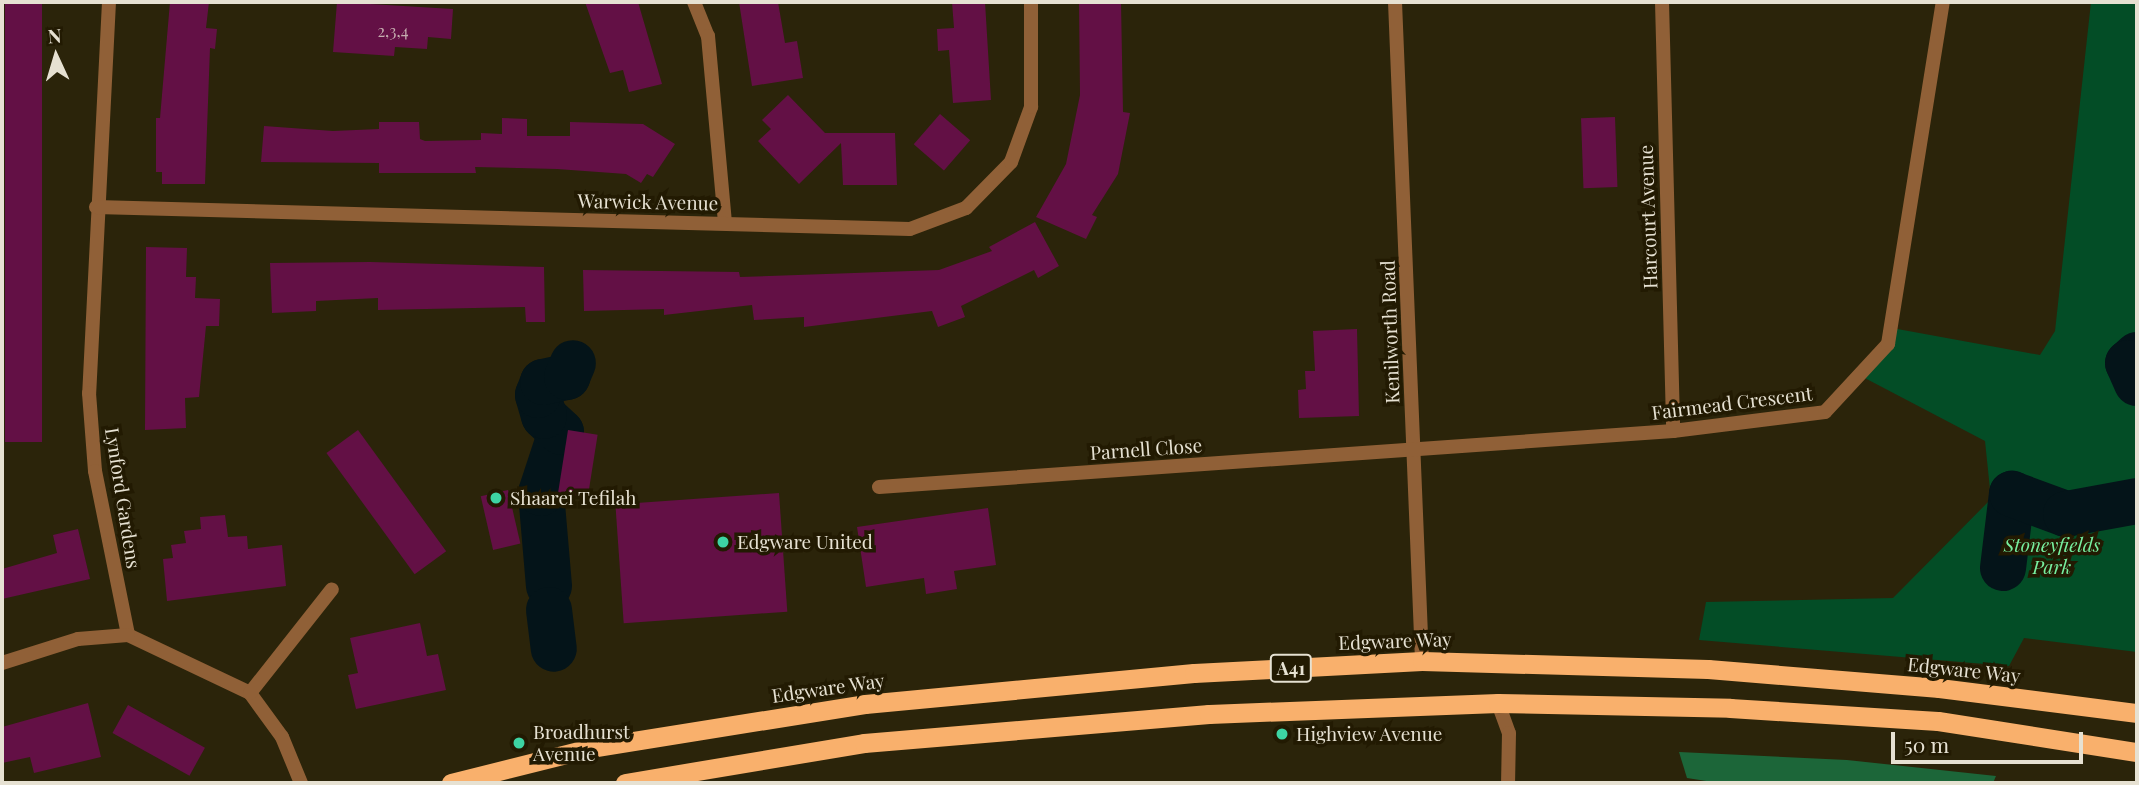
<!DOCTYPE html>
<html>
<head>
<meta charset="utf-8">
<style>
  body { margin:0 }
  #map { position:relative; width:2139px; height:785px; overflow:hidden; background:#2b240a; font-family:"Playfair Display",serif }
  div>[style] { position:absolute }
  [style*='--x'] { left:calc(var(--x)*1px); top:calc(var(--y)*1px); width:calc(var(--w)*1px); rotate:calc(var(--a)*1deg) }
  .green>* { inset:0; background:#034d26 }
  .forest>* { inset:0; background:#1c6639 }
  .river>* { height:46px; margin:-23px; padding:0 23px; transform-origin:23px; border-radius:23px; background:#041419 }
  .building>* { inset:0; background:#631045; transform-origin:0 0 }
  .minor>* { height:14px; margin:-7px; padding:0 7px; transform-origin:7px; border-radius:7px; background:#906037 }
  .trunk>* { height:19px; margin:-9.5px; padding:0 9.5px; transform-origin:9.5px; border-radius:9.5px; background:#f9b06c }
  .dots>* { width:19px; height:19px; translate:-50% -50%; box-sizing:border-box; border:4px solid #221a02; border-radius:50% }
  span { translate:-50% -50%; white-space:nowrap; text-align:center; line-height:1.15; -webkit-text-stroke:7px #221a02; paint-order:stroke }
  .number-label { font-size:16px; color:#c5adaf }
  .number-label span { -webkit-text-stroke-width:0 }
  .shield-label span { padding:2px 5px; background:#221a02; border:2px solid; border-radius:5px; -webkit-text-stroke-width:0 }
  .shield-label { font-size:18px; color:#e6e1d2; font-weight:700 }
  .street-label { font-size:19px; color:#e6e1d2 }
  .poi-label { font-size:19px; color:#e6e1d2 }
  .left { translate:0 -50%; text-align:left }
  .park-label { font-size:19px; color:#77ef9f; font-style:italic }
  .frame { position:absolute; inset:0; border:4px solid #e6e1d2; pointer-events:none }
  .north { position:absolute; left:21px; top:21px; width:70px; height:70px; -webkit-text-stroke:5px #221a02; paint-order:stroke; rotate:356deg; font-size:19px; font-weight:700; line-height:28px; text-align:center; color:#e6e1d2 }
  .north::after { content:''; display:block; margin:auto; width:24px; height:32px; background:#e6e1d2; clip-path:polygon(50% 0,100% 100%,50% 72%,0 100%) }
  .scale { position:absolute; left:1891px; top:732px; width:192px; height:32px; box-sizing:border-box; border:4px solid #e6e1d2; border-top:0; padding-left:9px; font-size:21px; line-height:24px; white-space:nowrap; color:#e6e1d2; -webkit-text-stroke:5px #221a02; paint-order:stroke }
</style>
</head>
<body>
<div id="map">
  <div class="green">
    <i style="clip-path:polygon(2091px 2px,2137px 2px,2137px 652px,2024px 638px,2009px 666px,1699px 640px,1706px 602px,1893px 598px,1991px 499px,1985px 441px,1859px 375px,1892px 328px,2040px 355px,2055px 331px)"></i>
  </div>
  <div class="forest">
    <i style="clip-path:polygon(1679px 752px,1847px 760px,1996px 776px,1993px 783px,1719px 783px,1687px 778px)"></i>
  </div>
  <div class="river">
    <i style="--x:2137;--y:355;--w:12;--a:138"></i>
    <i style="--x:2128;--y:363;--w:22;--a:66"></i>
    <i style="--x:2003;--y:568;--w:75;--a:-83.1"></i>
    <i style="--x:2012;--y:494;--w:58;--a:20.3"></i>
    <i style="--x:2066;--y:514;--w:72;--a:-10.4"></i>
    <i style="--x:549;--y:586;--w:93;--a:-94.9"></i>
    <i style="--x:541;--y:493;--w:64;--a:-71.8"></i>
    <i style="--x:561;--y:432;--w:23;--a:-137"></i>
    <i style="--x:544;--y:416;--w:22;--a:-106"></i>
    <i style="--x:538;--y:395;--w:14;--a:-69"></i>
    <i style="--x:543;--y:382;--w:25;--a:-12"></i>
    <i style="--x:567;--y:377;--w:15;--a:-67"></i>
    <i style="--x:549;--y:610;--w:39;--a:83"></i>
  </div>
  <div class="building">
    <i style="left:5px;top:2px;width:37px;height:440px"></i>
    <i style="clip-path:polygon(170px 2px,209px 2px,206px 28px,217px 29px,215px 49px,210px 48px,205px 184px,162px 184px,162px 172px,156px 172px,156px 118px,160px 118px)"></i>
    <i style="clip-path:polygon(337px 2px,453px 9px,451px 39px,428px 37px,427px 49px,395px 47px,394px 56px,333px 52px)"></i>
    <i style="clip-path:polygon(585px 2px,638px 2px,662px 84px,629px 92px,623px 70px,610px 73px)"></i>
    <i style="clip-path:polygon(739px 2px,778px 2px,785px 43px,797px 41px,803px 78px,752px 86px)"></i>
    <i style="clip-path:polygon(952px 2px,985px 2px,991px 100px,953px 103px,949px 50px,938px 51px,937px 29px,954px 28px)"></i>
    <i style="clip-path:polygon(1079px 2px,1121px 2px,1123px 112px,1130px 113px,1118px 174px,1092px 215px,1097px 217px,1086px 239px,1036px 217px,1066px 164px,1080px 95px)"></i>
    <i style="clip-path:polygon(788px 95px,825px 133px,895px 133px,897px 185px,843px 185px,841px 143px,799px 184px,758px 141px,771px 129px,762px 120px)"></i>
    <i style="left:940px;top:114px;width:40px;height:40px;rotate:41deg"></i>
    <i style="left:1615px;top:117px;width:70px;height:34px;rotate:88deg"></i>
    <i style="clip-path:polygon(502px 118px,527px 119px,527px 136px,570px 136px,570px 122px,643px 124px,675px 144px,653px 177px,647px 174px,641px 183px,626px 174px,557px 169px,475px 167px,476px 173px,379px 173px,379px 163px,261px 162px,264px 126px,333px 131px,379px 129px,379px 122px,419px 122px,420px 139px,425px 141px,481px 140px,481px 133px,502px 134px)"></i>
    <i style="clip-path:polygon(1035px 222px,1059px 266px,1038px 278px,1034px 270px,961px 306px,965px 317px,938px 327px,932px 311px,804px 327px,804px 317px,754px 320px,752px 305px,664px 315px,664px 309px,584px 311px,583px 270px,739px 272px,740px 277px,939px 270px,992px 251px,989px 247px)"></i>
    <i style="clip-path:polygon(146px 247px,187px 248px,186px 277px,196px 277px,195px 298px,220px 299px,219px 326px,206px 326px,199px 397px,185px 398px,186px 428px,145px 430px)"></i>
    <i style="clip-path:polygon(370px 262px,544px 267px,545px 322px,526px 322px,525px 307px,378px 310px,378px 298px,316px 301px,316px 311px,272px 313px,270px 263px)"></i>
    <i style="clip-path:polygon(1357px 329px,1359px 416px,1299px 418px,1298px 390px,1306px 389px,1305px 371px,1315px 371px,1313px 331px)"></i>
    <i style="left:358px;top:430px;width:150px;height:39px;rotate:54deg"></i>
    <i style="left:568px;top:430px;width:30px;height:65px;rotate:9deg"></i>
    <i style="left:508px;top:490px;width:55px;height:28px;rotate:77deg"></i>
    <i style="left:779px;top:493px;width:119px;height:164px;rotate:86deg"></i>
    <i style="clip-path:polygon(988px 508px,996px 565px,954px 571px,957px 589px,926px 594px,924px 578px,866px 587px,857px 527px)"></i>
    <i style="clip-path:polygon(225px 515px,228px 537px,247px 536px,248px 549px,282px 545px,286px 586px,167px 601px,163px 559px,173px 558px,171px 545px,186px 543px,184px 531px,201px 529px,200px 517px)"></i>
    <i style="clip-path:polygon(78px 529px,90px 579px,2px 599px,2px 569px,57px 553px,53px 535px)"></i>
    <i style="clip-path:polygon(420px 623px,427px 656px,438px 654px,446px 690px,356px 709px,348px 675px,358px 673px,350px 638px)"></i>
    <i style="clip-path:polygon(88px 703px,101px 757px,34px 773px,30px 757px,2px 763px,2px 727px)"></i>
    <i style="left:128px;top:705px;width:88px;height:32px;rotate:29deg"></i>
  </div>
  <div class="minor">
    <i style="--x:109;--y:2;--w:392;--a:92.9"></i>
    <i style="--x:89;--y:393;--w:78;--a:85.6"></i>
    <i style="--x:95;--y:471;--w:167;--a:78.6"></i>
    <i style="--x:694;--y:2;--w:37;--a:68"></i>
    <i style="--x:708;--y:36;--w:188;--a:84.8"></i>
    <i style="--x:1395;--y:2;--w:660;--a:87.65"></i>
    <i style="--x:1662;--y:2;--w:429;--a:88.5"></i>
    <i style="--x:96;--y:207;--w:814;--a:1.55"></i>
    <i style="--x:910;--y:229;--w:60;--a:-20.6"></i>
    <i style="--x:966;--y:208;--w:64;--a:-45.6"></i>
    <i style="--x:1011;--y:162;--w:59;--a:-70"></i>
    <i style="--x:1031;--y:107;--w:105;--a:-90"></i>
    <i style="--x:879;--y:487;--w:796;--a:-4.03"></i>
    <i style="--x:1673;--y:431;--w:153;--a:-7.1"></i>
    <i style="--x:1825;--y:412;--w:93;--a:-47.2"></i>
    <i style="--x:1888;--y:344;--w:346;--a:-80.9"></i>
    <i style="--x:128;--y:635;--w:135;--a:25.4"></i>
    <i style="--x:250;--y:693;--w:54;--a:54"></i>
    <i style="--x:282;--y:737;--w:50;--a:67.6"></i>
    <i style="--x:2;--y:663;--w:80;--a:-17.5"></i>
    <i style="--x:78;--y:639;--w:50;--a:-4.6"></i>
    <i style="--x:250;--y:693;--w:132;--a:-51.7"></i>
    <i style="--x:1498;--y:703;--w:32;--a:70"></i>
    <i style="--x:1509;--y:733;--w:50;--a:91.1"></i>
  </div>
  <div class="trunk">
    <i style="--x:451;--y:783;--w:143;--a:-14.1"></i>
    <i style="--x:590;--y:748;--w:278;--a:-9.1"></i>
    <i style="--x:865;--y:704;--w:330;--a:-5.4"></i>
    <i style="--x:1194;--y:673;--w:228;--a:-3"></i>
    <i style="--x:1422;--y:661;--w:286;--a:1.6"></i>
    <i style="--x:1708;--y:669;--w:232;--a:4.7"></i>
    <i style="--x:1939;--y:688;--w:200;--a:7.2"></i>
    <i style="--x:625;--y:783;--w:242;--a:-9.5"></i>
    <i style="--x:864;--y:743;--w:346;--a:-4.8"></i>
    <i style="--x:1209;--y:714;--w:289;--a:-2.2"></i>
    <i style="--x:1498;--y:703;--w:232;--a:1.2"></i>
    <i style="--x:1730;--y:708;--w:208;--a:3.6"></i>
    <i style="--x:1938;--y:721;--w:201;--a:8.9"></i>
  </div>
  <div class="dots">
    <i style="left:496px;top:498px;background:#3dd4a3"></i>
    <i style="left:723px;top:542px;background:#3dd4a3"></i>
    <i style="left:1282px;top:734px;background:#3dd4a3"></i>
    <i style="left:519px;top:743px;background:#3dd4a3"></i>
  </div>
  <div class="number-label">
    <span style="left:393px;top:31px">2,3,4</span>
  </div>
  <div class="shield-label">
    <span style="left:1291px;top:668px">A41</span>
  </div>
  <div class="street-label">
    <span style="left:648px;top:202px;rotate:1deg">Warwick Avenue</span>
    <span style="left:1648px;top:217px;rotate:-92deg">Harcourt Avenue</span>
    <span style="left:1390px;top:332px;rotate:-92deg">Kenilworth Road</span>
    <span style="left:1732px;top:403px;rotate:-7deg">Fairmead Crescent</span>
    <span style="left:1146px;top:449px;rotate:-4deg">Parnell Close</span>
    <span style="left:123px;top:498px;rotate:81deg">Lynford Gardens</span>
    <span style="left:1395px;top:641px;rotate:-2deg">Edgware Way</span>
    <span style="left:1964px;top:670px;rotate:6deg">Edgware Way</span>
    <span style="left:828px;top:688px;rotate:-8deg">Edgware Way</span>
  </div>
  <div class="poi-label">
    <span class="left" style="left:510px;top:498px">Shaarei Tefilah</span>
    <span class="left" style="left:737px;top:542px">Edgware United</span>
    <span class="left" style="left:533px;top:743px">Broadhurst<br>Avenue</span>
    <span class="left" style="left:1296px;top:734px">Highview Avenue</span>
  </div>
  <div class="park-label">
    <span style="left:2052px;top:556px">Stoneyfields<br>Park</span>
  </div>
  <div class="frame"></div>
  <div class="north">N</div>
  <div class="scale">50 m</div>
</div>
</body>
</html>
